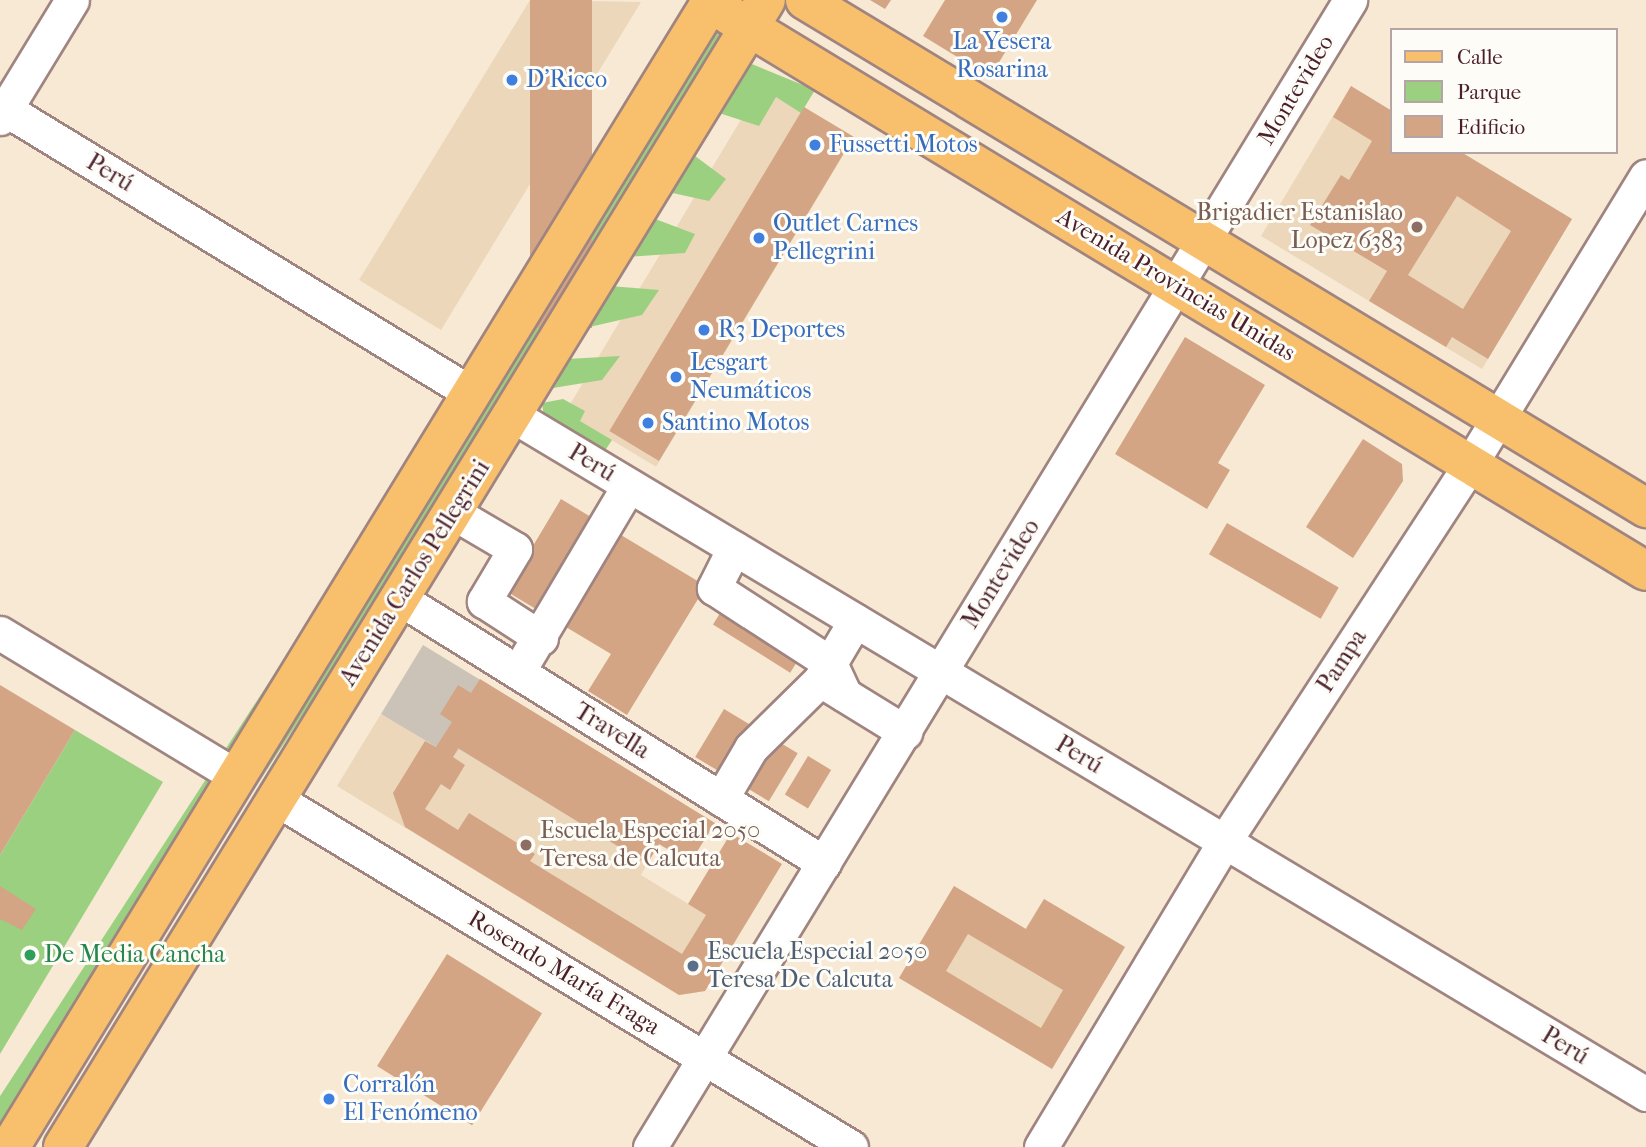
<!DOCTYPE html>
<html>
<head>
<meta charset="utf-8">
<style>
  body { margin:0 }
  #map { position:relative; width:1646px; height:1147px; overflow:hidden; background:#f7e9d4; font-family:"IM FELL French Canon",serif }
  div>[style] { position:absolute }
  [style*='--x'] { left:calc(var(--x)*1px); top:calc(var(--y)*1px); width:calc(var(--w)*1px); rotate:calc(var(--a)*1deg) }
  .built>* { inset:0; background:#ecd7ba; transform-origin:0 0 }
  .industrial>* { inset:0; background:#cbc2b8 }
  .green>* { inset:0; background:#9bd081; transform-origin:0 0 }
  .building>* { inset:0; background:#d3a584; transform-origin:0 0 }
  .roads { filter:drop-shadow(2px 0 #a08480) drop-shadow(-2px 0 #a08480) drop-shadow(0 2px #a08480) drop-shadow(0 -2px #a08480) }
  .minor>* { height:33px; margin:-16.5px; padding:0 16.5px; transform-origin:16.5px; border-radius:16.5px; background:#fff }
  .major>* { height:38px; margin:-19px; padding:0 19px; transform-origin:19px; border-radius:19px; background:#f8bf6c }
  .dots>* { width:19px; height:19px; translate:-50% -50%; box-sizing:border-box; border:4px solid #fdfcf7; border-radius:50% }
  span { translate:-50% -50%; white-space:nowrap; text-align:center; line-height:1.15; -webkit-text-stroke:6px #fdfcf7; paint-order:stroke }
  .shop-label { font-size:24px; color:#366cbe }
  .left { translate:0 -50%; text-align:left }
  .street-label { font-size:24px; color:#4a1f2b }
  .education-label { font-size:24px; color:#785e54 }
  .right { translate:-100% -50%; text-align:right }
  .service-label { font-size:24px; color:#4e5e75 }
  .leisure-label { font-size:24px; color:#27864d }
  .legend { position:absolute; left:1390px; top:28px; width:228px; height:126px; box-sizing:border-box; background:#fdfcf7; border:2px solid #b5a4a5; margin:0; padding:9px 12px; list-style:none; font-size:21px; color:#4a1f2b }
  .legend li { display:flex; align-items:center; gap:14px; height:35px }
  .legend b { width:35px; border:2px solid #b5a4a5 }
</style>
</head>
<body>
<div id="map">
  <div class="built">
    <i style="clip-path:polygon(530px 0,641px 2px,441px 330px,359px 280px)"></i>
    <i style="left:763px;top:83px;width:106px;height:384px;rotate:31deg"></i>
    <i style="clip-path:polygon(1351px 86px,1392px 111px,1392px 152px,1461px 152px,1572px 219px,1482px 369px,1261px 236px)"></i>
    <i style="clip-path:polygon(381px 714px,453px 757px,458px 748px,647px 864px,641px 875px,739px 935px,705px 991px,679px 995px,337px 786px)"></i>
    <i style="clip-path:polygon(954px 886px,1025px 929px,1044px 899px,1125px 947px,1052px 1069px,899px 978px)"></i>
  </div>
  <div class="industrial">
    <i style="clip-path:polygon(423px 645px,684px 804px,647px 864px,459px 749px,453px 757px,381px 714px)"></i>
  </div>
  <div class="green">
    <i style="left:710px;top:3px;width:46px;height:1341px;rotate:33deg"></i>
    <i style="clip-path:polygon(747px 62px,815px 90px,801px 113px,776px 97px,759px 126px,716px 112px)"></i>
    <i style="clip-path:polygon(691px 153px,726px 179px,709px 201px,668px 192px)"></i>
    <i style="clip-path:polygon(650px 217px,695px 234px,685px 253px,626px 257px)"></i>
    <i style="clip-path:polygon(610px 286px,659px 290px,642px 315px,585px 328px)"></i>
    <i style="clip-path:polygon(620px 356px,602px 380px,547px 389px,567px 359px)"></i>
    <i style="clip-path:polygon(563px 399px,585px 411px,580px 421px,612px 440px,598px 461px,545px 424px,542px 403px)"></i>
    <i style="clip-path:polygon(75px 730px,163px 782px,0 1054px,0 855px)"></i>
  </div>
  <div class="building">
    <i style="left:530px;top:0;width:62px;height:328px"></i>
    <i style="clip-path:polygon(870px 0,891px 0,885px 9px)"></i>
    <i style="clip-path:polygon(945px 0,1037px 0,990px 77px,923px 36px)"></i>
    <i style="clip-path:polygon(evenodd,1351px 86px,1392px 111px,1392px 152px,1461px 152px,1572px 219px,1488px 359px,1452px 337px,1446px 347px,1369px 301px,1387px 271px,1310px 225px,1341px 175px,1349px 180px,1372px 141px,1333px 117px,1351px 86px,1457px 196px,1511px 231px,1463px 309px,1408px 275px,1457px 196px)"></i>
    <i style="left:804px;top:107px;width:58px;height:378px;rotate:31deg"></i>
    <i style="clip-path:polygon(1185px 337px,1265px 385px,1218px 463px,1230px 470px,1207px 509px,1115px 454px)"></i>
    <i style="clip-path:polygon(1363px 439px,1402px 464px,1403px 481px,1353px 558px,1306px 527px)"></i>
    <i style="clip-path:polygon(561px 499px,706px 586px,627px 715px,588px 691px,611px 654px,506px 591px)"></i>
    <i style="left:1227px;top:523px;width:129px;height:36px;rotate:30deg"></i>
    <i style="left:722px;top:610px;width:91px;height:17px;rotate:32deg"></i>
    <i style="clip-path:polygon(480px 679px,715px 823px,690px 863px,659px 844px,647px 864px,458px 748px,453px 757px,465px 765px,450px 790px,441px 784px,425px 809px,458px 830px,469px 813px,535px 854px,530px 861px,682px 954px,706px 915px,688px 904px,731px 833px,782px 864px,705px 991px,679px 995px,405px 827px,393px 793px,425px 741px,436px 747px,452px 722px,440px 714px,458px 685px,471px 693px)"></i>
    <i style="clip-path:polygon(0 685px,75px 730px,0 855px)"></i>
    <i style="left:724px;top:709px;width:86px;height:56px;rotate:31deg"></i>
    <i style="left:808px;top:756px;width:27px;height:45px;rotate:31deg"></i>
    <i style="clip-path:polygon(0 886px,36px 909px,22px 930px,0 919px)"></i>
    <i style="clip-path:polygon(evenodd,954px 886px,1026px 929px,1044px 899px,1125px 947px,1052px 1069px,899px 978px,954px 886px,968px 934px,1063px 990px,1041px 1028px,946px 971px,968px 934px)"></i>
    <i style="left:447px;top:954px;width:112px;height:132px;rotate:32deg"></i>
  </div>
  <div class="roads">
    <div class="minor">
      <i style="--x:0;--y:106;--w:552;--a:31.36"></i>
      <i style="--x:0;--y:118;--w:138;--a:-58.6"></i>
      <i style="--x:512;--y:415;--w:1322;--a:30.91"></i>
      <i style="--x:452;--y:512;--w:73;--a:30.4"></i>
      <i style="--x:515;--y:549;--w:61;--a:120.8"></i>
      <i style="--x:484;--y:601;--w:68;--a:33"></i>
      <i style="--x:734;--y:548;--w:45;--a:116.6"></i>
      <i style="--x:714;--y:588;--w:138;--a:32.9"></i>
      <i style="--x:830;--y:663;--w:35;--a:65"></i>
      <i style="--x:399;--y:598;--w:501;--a:31.94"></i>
      <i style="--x:0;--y:633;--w:276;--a:31.2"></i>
      <i style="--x:518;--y:672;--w:217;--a:-59.3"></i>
      <i style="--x:827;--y:684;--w:92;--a:31.6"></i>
      <i style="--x:276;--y:799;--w:672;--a:31.18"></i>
      <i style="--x:721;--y:799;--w:59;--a:-59.5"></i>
      <i style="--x:751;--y:748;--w:97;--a:-44.6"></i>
      <i style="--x:820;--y:680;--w:69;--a:-59.3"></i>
      <i style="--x:650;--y:1147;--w:1344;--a:-58.6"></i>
      <i style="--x:1041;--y:1147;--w:356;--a:-59"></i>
      <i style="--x:1224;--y:842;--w:452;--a:-56.9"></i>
      <i style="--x:1471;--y:463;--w:336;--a:-58.6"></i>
    </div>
    <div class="major">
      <i style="--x:805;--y:0;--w:983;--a:31.13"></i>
      <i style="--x:729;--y:15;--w:1072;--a:31.23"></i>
      <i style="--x:10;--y:1147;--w:1345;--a:-58.53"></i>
      <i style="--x:63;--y:1147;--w:1345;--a:-58.5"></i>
    </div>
  </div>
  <div class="dots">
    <i style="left:1002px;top:17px;background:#3f7fe0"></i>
    <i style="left:512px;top:80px;background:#3f7fe0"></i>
    <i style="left:815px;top:145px;background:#3f7fe0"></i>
    <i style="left:1417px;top:227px;background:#8d6e63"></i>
    <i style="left:759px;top:238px;background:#3f7fe0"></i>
    <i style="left:704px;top:330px;background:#3f7fe0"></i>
    <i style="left:676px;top:377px;background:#3f7fe0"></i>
    <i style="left:648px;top:423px;background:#3f7fe0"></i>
    <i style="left:526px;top:845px;background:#8d6e63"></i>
    <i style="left:30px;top:955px;background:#2e9e5b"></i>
    <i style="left:693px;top:966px;background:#5c6f8a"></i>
    <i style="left:329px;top:1099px;background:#3f7fe0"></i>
  </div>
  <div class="shop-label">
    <span style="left:1002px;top:56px">La Yesera<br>Rosarina</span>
    <span class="left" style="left:526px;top:80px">D'Ricco</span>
    <span class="left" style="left:829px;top:145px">Fussetti Motos</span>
    <span class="left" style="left:773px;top:238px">Outlet Carnes<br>Pellegrini</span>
    <span class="left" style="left:718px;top:330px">R3 Deportes</span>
    <span class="left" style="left:690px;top:377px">Lesgart<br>Neumáticos</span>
    <span class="left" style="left:662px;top:423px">Santino Motos</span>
    <span class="left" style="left:343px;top:1099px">Corralón<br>El Fenómeno</span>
  </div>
  <div class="street-label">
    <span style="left:1296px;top:90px;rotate:-59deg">Montevideo</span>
    <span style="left:110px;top:173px;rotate:31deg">Perú</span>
    <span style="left:1176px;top:285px;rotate:31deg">Avenida Provincias Unidas</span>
    <span style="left:592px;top:463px;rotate:31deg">Perú</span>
    <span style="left:415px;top:573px;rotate:-58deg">Avenida Carlos Pellegrini</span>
    <span style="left:1001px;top:574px;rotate:-58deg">Montevideo</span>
    <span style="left:1342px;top:661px;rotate:-57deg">Pampa</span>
    <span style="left:612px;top:731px;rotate:32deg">Travella</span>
    <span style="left:1079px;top:755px;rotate:31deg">Perú</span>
    <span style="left:564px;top:973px;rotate:31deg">Rosendo María Fraga</span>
    <span style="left:1565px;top:1046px;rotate:31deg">Perú</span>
  </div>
  <div class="education-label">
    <span class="right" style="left:1403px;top:227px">Brigadier Estanislao<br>Lopez 6383</span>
    <span class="left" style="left:540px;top:845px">Escuela Especial 2050<br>Teresa de Calcuta</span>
  </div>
  <div class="service-label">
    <span class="left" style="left:707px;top:966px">Escuela Especial 2050<br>Teresa De Calcuta</span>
  </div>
  <div class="leisure-label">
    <span class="left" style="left:44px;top:955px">De Media Cancha</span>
  </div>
  <ul class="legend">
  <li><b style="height:9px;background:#f8bf6c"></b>Calle</li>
  <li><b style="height:19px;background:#9bd081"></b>Parque</li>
  <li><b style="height:19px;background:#d3a584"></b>Edificio</li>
  </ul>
</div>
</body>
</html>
